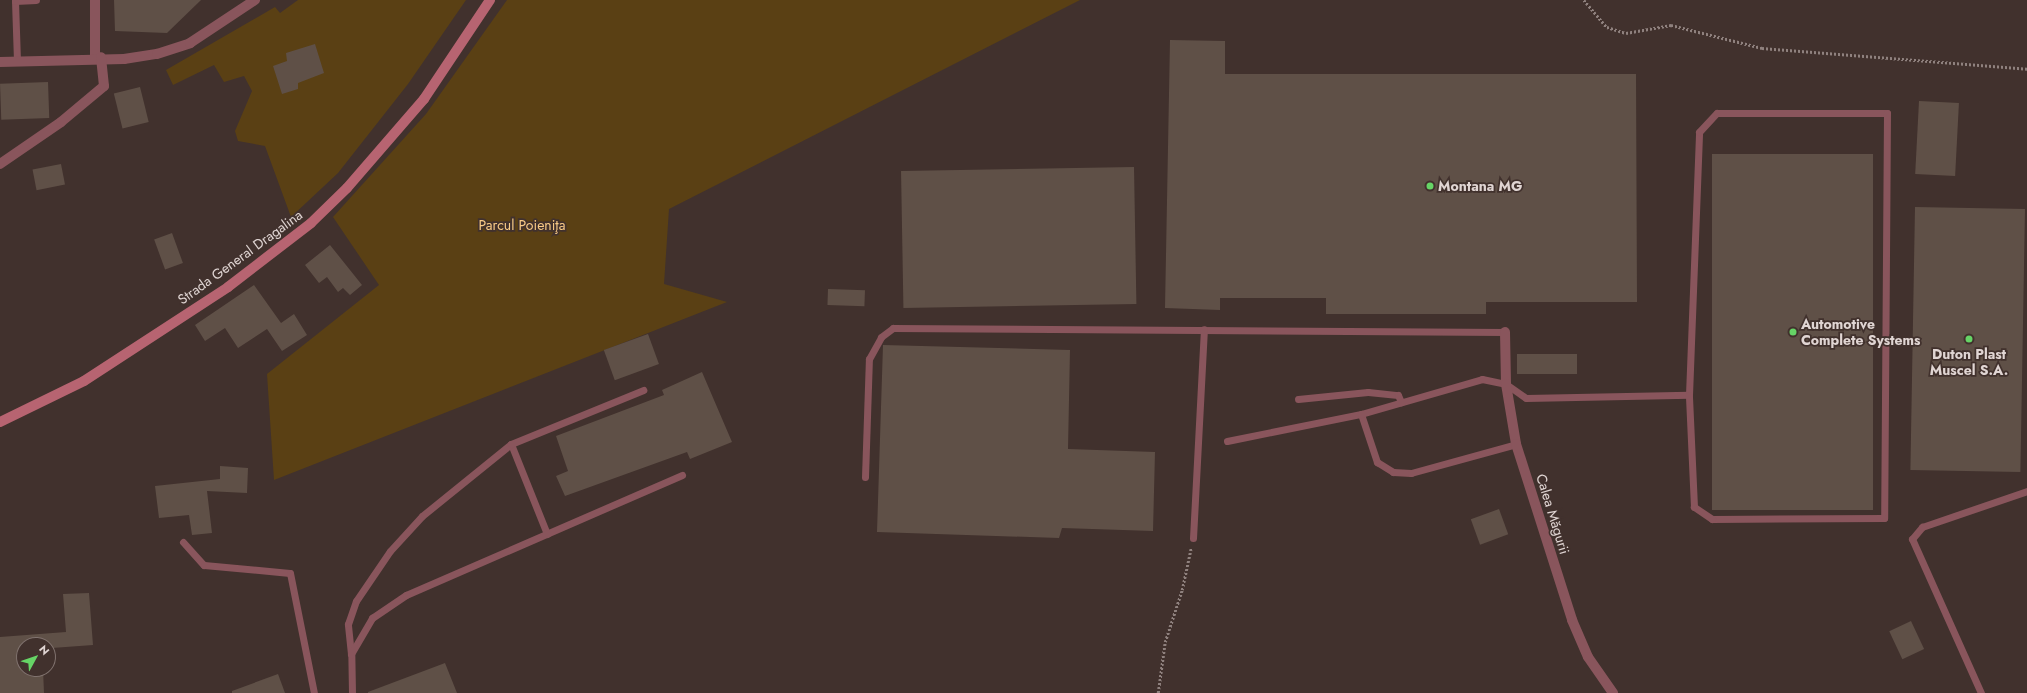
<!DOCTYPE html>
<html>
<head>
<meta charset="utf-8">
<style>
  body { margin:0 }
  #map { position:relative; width:2027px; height:693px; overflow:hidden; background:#41312d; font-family:Jost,sans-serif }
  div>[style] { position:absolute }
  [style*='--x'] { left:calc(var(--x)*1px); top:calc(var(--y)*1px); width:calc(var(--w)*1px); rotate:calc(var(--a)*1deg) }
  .green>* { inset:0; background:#5a4014 }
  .building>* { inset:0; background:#5f5047; transform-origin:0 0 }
  .path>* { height:2.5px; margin-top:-1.25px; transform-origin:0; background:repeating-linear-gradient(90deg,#8f817e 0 2px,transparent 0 4px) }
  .lane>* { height:7px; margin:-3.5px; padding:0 3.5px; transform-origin:3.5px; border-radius:3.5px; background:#89555c }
  .street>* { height:10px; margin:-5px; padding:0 5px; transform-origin:5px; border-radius:5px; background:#89555c }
  .secondary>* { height:10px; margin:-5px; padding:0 5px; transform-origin:5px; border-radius:5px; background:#b76471 }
  .dots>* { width:11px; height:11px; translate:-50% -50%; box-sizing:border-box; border:2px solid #41312d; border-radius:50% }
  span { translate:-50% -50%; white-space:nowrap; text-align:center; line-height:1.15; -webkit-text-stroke:3.5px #41312d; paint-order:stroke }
  .poi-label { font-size:14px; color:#e0d5d3; font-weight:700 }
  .left { translate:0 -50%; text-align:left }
  .park-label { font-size:14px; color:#f9cb86 }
  .street-label { font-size:14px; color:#e0d5d3 }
  .north { position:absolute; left:16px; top:637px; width:40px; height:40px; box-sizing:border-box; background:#41312d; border:1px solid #81736f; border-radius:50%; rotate:50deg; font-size:11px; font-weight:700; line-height:16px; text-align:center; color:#e0d5d3 }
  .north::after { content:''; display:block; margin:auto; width:14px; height:18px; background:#66d466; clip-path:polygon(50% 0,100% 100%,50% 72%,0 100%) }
</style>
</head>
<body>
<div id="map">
  <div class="green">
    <i style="clip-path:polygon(298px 0,466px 0,408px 84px,338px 173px,291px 217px,265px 146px,238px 141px,235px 131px,252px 91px,244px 76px,224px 82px,214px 65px,173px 85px,166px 70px,275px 7px,280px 13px)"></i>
    <i style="clip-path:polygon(507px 0,1080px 0,669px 209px,664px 284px,727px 302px,274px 480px,267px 374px,379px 285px,333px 217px,426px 114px)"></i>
  </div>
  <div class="building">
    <i style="clip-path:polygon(114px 0,201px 0,167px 33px,115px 31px)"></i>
    <i style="clip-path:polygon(1170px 40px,1225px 41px,1225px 74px,1636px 74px,1637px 302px,1486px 302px,1486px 314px,1326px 314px,1326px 298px,1220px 298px,1220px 310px,1165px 308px)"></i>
    <i style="clip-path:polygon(315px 44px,324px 73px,298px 83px,298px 89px,282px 94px,273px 66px,287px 61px,286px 53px)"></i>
    <i style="left:48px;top:82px;width:36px;height:48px;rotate:88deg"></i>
    <i style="left:140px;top:87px;width:36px;height:27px;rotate:76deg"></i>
    <i style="left:1919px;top:101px;width:40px;height:73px;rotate:3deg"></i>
    <i style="left:1712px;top:154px;width:161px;height:356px"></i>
    <i style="left:61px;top:164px;width:21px;height:29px;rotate:79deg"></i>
    <i style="left:1134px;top:167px;width:137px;height:233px;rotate:89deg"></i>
    <i style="left:1915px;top:207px;width:110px;height:263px;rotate:1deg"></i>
    <i style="left:172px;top:233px;width:32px;height:19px;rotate:70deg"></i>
    <i style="clip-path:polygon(330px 245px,362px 285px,350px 295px,343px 288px,338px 292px,327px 277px,319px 283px,305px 265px)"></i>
    <i style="clip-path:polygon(254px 285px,281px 323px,294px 314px,307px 335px,282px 351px,267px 329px,238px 348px,225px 328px,205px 341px,195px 325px)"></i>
    <i style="left:828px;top:289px;width:37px;height:16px;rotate:2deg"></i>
    <i style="left:648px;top:334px;width:32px;height:47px;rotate:70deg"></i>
    <i style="clip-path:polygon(883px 345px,1070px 350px,1068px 449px,1155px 452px,1153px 531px,1062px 528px,1059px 538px,877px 532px)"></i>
    <i style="left:1517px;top:354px;width:60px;height:20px"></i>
    <i style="clip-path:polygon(702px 372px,732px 442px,690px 459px,687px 452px,565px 496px,556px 476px,568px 471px,556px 436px,664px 395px,662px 390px)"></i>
    <i style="clip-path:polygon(220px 466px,248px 468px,247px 493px,207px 491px,212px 533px,192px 535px,189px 515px,159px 518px,155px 486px,220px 479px)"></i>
    <i style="left:1499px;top:509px;width:27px;height:30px;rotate:70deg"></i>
    <i style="clip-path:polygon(89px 593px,93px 645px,52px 648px,52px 661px,48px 662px,48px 645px,24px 645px,24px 669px,43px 669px,44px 693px,0 693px,0 637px,66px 632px,63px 594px)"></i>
    <i style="left:1911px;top:621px;width:31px;height:24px;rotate:65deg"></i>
    <i style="clip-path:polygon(445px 663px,457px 693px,368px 693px,368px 692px)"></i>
    <i style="clip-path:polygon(278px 674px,285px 693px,232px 693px,232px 691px)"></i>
  </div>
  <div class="path">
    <i style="--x:1584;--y:0;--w:35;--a:50"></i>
    <i style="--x:1607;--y:27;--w:20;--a:18"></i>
    <i style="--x:1626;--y:33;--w:46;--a:-10.1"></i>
    <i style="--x:1671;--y:25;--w:94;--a:14.2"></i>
    <i style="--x:1762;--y:48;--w:266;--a:4.5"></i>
    <i style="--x:1158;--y:693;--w:51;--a:-82.2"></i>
    <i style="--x:1165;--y:642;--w:55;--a:-71.9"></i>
    <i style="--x:1182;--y:590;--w:43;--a:-77.9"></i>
  </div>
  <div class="lane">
    <i style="--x:17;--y:61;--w:60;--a:-91.9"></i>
    <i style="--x:15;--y:1;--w:21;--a:-3"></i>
    <i style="--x:1298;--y:399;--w:70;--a:-5.7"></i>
    <i style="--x:1368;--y:392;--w:30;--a:6"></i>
    <i style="--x:1398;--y:395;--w:8;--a:67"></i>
    <i style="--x:1361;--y:414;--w:51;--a:71.6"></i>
    <i style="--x:1377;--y:462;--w:19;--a:32"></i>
    <i style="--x:1393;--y:472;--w:18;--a:3"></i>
    <i style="--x:1411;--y:473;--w:109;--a:-15.4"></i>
    <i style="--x:1227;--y:441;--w:137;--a:-11.4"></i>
    <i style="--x:1361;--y:414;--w:126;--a:-16.1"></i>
    <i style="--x:1482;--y:379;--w:25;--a:12"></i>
    <i style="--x:1506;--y:384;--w:24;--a:35"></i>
    <i style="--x:1526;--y:398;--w:163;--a:-1.1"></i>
    <i style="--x:1689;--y:395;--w:263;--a:-87.8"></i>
    <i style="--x:1699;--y:132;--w:26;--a:-47"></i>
    <i style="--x:1717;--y:113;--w:170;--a:0"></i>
    <i style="--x:1887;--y:113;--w:405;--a:90.4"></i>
    <i style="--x:1884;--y:518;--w:172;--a:179.7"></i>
    <i style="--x:1712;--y:519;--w:22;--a:-146"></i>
    <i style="--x:1694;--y:507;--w:112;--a:-92.6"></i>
    <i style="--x:511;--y:444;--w:97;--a:68.2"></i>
    <i style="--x:865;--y:477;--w:118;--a:-88.1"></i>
    <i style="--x:869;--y:359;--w:25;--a:-61"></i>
    <i style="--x:881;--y:337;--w:15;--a:-37"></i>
    <i style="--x:893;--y:328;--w:612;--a:0.37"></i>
    <i style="--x:1193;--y:538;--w:209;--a:-87"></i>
    <i style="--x:183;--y:542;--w:31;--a:48"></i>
    <i style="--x:204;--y:565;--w:86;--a:5.3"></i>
    <i style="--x:290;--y:573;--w:122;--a:78.7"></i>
    <i style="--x:351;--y:654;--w:30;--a:-96"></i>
    <i style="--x:348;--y:624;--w:24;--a:-71"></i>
    <i style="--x:356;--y:601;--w:60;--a:-55.8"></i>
    <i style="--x:390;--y:551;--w:47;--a:-47.6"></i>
    <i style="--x:422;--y:516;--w:114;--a:-39"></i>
    <i style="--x:511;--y:444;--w:143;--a:-22.2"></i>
    <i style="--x:352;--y:693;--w:39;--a:-91"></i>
    <i style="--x:351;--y:654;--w:42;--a:-59.7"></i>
    <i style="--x:372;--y:618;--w:41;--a:-34.1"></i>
    <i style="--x:406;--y:595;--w:301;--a:-23.5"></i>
    <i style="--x:1981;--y:693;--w:169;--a:-114.1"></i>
    <i style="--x:1912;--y:539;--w:16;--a:-50"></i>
    <i style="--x:1922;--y:527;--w:111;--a:-18.9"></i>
  </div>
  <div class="street">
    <i style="--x:95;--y:0;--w:58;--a:90"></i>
    <i style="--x:0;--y:62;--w:124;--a:-1.4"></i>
    <i style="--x:124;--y:59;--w:33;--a:-9"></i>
    <i style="--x:157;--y:54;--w:35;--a:-18"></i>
    <i style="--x:190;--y:43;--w:78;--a:-33.5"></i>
    <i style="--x:0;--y:164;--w:74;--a:-34.5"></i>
    <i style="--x:61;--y:122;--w:56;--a:-39.9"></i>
    <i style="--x:104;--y:86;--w:29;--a:-96"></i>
    <i style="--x:1505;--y:332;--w:52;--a:88.9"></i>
    <i style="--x:1506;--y:384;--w:61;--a:80.5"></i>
    <i style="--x:1516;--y:444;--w:185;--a:72.3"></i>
    <i style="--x:1572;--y:620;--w:40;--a:66.6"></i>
    <i style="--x:1588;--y:657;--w:44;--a:55.2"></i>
  </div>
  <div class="secondary">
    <i style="--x:0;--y:422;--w:93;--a:-26"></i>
    <i style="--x:84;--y:381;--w:172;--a:-33.1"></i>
    <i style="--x:228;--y:287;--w:105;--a:-37.6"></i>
    <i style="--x:311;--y:223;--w:50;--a:-44.2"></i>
    <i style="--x:347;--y:188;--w:118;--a:-49.1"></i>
    <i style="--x:424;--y:99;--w:119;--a:-56.3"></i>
  </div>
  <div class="dots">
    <i style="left:1430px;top:186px;background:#66d466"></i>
    <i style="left:1793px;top:332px;background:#66d466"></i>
    <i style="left:1969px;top:339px;background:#66d466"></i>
  </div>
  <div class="poi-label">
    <span class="left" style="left:1438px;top:186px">Montana MG</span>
    <span class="left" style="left:1801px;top:332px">Automotive<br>Complete Systems</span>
    <span style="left:1969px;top:362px">Duton Plast<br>Muscel S.A.</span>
  </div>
  <div class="park-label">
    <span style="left:522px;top:225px">Parcul Poieniţa</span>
  </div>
  <div class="street-label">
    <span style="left:240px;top:257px;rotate:-36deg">Strada General Dragalina</span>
    <span style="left:1553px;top:514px;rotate:73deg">Calea Măgurii</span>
  </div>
  <div class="north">N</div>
</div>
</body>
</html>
